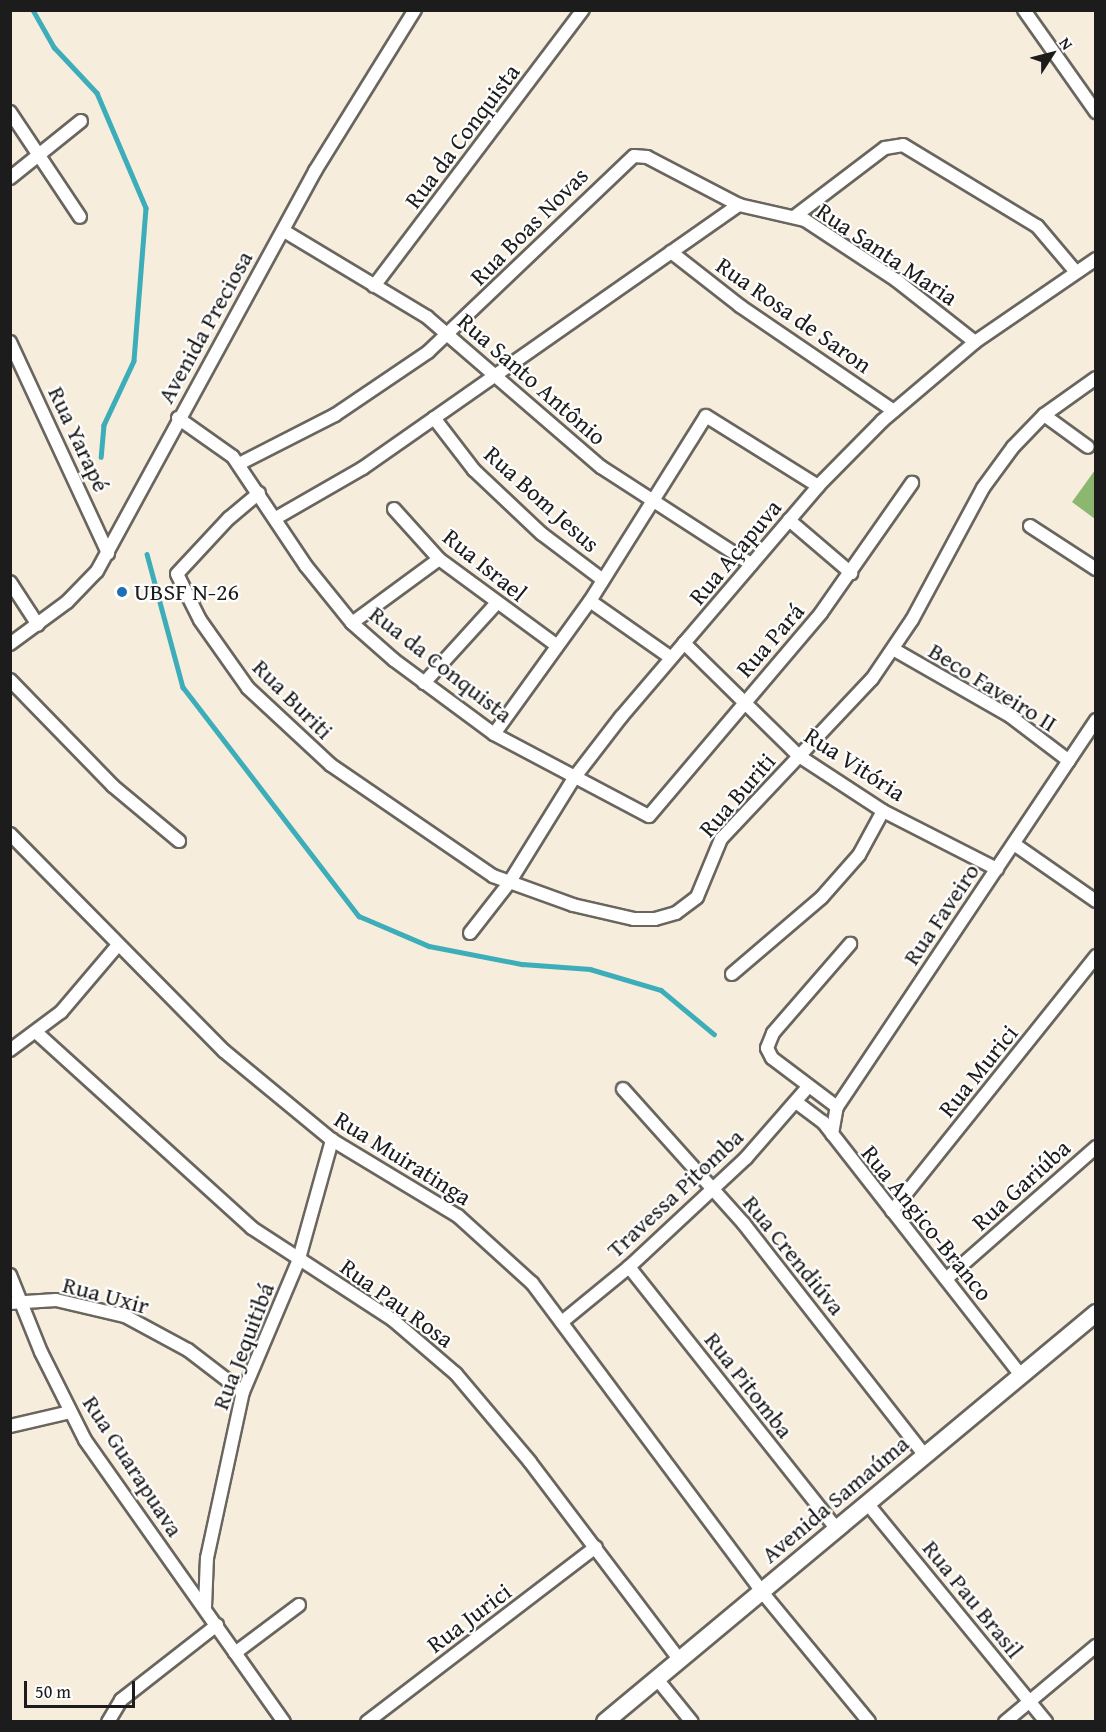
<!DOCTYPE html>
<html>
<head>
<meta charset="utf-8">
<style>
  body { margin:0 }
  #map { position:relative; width:1106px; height:1732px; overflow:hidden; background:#f7eddc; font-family:"Gentium Book Plus",serif }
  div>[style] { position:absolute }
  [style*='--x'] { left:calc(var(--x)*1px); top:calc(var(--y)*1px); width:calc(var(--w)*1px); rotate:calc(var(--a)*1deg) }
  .forest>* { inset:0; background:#8bb76e }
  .stream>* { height:4.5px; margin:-2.25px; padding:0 2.25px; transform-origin:2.25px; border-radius:2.25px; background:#3dadb9 }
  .roads { filter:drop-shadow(2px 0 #69655f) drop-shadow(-2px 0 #69655f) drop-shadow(0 2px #69655f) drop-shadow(0 -2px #69655f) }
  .street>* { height:12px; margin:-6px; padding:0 6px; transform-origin:6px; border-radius:6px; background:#fff }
  .secondary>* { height:16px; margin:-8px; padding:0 8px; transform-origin:8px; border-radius:8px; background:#fff }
  .dots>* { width:16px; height:16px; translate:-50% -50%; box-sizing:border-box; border:3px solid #fff; border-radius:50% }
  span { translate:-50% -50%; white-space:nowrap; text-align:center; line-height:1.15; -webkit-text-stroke:4.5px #fff; paint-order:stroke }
  .street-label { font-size:24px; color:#1c1c1c }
  .poi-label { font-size:24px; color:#1c1c1c }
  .left { translate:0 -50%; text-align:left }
  .frame { position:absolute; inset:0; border:12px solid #1c1c1c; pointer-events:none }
  .north { position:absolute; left:1022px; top:24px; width:60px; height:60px; -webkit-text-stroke:4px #fff; paint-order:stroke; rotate:54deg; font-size:16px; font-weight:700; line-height:24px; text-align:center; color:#1c1c1c }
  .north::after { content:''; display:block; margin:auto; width:21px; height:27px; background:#1c1c1c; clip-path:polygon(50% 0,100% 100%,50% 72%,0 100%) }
  .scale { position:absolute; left:24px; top:1681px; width:111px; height:27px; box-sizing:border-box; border:3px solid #1c1c1c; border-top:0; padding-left:8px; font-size:18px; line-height:21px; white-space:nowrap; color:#1c1c1c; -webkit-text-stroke:4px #fff; paint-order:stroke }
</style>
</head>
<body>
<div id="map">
  <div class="forest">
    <i style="clip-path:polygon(1095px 470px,1095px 519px,1072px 502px)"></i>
  </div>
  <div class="stream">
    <i style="--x:33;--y:10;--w:43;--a:60.4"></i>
    <i style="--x:54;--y:47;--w:63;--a:46.9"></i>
    <i style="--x:97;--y:93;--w:125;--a:66.9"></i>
    <i style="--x:146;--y:208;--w:153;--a:94.5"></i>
    <i style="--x:134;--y:361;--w:71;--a:115.1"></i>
    <i style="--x:104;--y:425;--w:32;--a:95"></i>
    <i style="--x:147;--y:554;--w:138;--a:74.9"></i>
    <i style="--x:183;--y:687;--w:289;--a:52.5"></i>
    <i style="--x:359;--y:916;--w:76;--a:23.2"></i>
    <i style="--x:429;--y:946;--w:95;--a:11"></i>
    <i style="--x:522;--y:964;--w:68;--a:4.2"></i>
    <i style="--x:590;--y:969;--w:74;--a:16.5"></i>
    <i style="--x:661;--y:990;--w:69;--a:39.7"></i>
  </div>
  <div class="roads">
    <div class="street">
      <i style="--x:1024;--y:10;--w:125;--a:54.8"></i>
      <i style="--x:10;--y:112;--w:126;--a:56.3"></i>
      <i style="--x:10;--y:178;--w:91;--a:-38.8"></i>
      <i style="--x:794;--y:217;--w:114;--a:-37.2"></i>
      <i style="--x:885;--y:148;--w:18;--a:-9"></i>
      <i style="--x:903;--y:145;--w:157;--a:31.2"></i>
      <i style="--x:1037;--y:226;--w:60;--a:49.7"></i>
      <i style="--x:284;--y:231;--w:167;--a:31"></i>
      <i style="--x:427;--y:317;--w:230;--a:40.8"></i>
      <i style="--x:601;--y:467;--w:179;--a:32.9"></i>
      <i style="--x:671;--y:252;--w:88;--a:38"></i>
      <i style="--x:740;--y:306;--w:186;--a:34.3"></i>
      <i style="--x:374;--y:286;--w:346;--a:-52.9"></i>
      <i style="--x:10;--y:342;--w:233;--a:65.1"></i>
      <i style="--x:1044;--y:415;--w:54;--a:36"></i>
      <i style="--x:178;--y:418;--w:67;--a:35.3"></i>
      <i style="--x:233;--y:457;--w:131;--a:56.2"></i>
      <i style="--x:306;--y:566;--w:73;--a:51.1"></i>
      <i style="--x:352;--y:623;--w:56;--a:41.4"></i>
      <i style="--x:394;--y:660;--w:124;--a:36.5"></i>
      <i style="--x:494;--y:734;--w:175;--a:27.9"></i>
      <i style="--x:649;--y:816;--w:266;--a:-49.7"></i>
      <i style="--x:821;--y:613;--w:159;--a:-55"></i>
      <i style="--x:434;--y:418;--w:66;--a:52.4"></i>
      <i style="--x:474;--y:470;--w:93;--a:43.3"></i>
      <i style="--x:542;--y:534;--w:76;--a:37"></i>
      <i style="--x:239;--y:464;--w:108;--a:-27"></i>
      <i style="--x:335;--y:415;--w:112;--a:-34.1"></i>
      <i style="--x:428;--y:352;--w:284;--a:-43.6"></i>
      <i style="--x:634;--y:156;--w:13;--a:4"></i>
      <i style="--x:647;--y:157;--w:104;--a:27.6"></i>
      <i style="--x:739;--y:205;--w:68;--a:12.8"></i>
      <i style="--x:805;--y:220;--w:109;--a:33.4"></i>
      <i style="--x:896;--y:280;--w:100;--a:38.1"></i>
      <i style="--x:259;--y:493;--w:39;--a:140"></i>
      <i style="--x:229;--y:518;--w:76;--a:132.9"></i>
      <i style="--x:177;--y:574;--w:51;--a:63.4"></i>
      <i style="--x:200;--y:620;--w:83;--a:54.8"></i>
      <i style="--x:248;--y:688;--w:113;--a:42.9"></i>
      <i style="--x:331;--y:765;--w:196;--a:34.4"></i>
      <i style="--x:493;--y:876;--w:85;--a:19.9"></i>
      <i style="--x:573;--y:905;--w:63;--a:12.9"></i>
      <i style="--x:634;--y:919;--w:21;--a:0"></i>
      <i style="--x:655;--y:919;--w:22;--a:-16"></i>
      <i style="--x:676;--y:913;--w:26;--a:-37"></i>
      <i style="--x:697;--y:897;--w:63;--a:-67.5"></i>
      <i style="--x:721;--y:839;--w:220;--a:-46.7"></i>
      <i style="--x:872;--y:679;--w:71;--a:-55.9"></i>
      <i style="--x:912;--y:620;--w:150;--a:-61.7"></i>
      <i style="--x:983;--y:488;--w:51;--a:-53.8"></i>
      <i style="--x:1013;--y:447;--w:45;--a:-45.9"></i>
      <i style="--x:1044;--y:415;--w:64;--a:-35.4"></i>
      <i style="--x:394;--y:509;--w:67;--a:48"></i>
      <i style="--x:439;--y:559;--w:145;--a:36.3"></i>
      <i style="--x:276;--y:518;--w:100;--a:-29.9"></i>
      <i style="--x:363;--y:468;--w:459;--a:-35"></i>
      <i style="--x:789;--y:520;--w:82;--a:40.5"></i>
      <i style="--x:1030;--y:526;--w:79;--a:33.1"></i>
      <i style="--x:10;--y:582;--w:51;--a:56.9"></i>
      <i style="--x:590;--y:601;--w:98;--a:35"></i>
      <i style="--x:352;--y:623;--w:108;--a:-36.3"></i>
      <i style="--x:684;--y:643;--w:161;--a:44.5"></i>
      <i style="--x:799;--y:756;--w:100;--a:33.2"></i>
      <i style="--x:883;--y:811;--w:128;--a:27"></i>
      <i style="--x:10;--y:644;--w:71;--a:-36.4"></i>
      <i style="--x:67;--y:602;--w:43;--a:-45.9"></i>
      <i style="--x:97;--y:571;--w:456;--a:-61.4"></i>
      <i style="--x:315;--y:171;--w:190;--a:-58.2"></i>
      <i style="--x:893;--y:649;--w:135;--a:29.8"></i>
      <i style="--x:1010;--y:716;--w:74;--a:37.3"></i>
      <i style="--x:10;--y:680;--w:148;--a:45.8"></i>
      <i style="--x:113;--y:786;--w:86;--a:39.8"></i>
      <i style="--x:424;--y:683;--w:107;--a:-47.7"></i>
      <i style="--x:494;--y:734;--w:164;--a:-54.2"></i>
      <i style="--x:590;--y:601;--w:218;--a:-57.9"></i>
      <i style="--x:706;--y:416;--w:132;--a:32"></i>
      <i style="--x:10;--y:834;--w:305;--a:45.4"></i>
      <i style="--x:224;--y:1051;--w:140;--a:39.5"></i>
      <i style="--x:332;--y:1140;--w:147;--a:31.1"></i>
      <i style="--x:458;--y:1216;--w:100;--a:42.2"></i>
      <i style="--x:532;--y:1283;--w:385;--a:53.3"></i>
      <i style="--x:762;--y:1592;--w:168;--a:50.5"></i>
      <i style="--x:1014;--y:844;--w:100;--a:34.8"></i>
      <i style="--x:470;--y:933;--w:63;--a:-52"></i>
      <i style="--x:509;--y:883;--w:123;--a:-58.2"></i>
      <i style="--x:574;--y:778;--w:77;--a:-52.4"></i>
      <i style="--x:621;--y:717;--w:304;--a:-49.5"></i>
      <i style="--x:818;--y:486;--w:91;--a:-45.4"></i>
      <i style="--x:882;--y:421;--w:122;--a:-40.3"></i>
      <i style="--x:975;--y:342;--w:147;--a:-34.4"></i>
      <i style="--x:732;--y:974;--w:118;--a:-40.5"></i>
      <i style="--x:822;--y:897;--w:56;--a:-48.6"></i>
      <i style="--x:859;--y:855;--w:50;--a:-61.4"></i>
      <i style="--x:37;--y:1033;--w:290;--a:42.2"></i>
      <i style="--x:252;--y:1228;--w:168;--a:33.1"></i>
      <i style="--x:393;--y:1320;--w:83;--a:40.6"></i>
      <i style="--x:456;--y:1374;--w:115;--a:49.9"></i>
      <i style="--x:530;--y:1462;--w:248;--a:52.9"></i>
      <i style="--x:10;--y:1050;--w:64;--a:-36.7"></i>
      <i style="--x:61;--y:1012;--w:88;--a:-49.6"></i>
      <i style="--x:623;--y:1089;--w:181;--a:48.1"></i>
      <i style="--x:744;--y:1224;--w:292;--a:52"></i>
      <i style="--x:796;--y:1102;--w:34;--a:37"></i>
      <i style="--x:823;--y:1122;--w:321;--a:52"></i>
      <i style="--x:837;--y:1107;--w:81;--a:-143"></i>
      <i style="--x:772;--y:1058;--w:11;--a:-117"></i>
      <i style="--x:767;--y:1048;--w:16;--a:-68"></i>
      <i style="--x:773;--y:1033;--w:118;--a:-49.1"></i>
      <i style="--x:832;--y:1134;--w:27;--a:-80"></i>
      <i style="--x:837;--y:1107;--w:466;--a:-56.2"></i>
      <i style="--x:892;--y:1211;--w:327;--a:-51.3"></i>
      <i style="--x:629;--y:1267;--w:335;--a:51.6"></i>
      <i style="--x:10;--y:1275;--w:83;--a:68.1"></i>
      <i style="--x:41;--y:1352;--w:98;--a:63.4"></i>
      <i style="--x:85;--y:1440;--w:345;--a:54.8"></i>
      <i style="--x:946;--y:1279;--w:200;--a:-41.3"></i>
      <i style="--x:10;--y:1303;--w:46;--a:-3.7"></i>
      <i style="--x:56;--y:1300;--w:71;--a:13.1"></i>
      <i style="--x:125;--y:1316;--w:72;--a:28.4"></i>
      <i style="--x:188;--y:1350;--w:69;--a:37.4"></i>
      <i style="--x:563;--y:1321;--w:85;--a:-39.3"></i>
      <i style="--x:629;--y:1267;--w:160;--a:-43"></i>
      <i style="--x:746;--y:1158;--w:94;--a:-48.9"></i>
      <i style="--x:10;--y:1426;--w:62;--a:-13.1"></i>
      <i style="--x:867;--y:1503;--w:283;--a:50.7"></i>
      <i style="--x:205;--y:1607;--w:49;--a:-87.7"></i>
      <i style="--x:207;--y:1558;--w:170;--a:-77.8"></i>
      <i style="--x:243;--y:1392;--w:141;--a:-67.1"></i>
      <i style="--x:298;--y:1262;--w:127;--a:-74.4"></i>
      <i style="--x:235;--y:1653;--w:80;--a:-36.9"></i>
      <i style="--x:657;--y:1679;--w:55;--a:50.9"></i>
      <i style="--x:108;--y:1722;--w:26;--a:-59"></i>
      <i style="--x:121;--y:1700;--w:122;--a:-38"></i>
      <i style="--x:367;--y:1722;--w:288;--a:-37.4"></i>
      <i style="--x:1005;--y:1722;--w:119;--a:-39.9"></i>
    </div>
    <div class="secondary">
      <i style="--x:605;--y:1722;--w:639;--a:-39.79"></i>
    </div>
  </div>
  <div class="dots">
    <i style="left:122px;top:592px;background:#1f6fb2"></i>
  </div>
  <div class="street-label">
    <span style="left:462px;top:136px;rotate:-53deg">Rua da Conquista</span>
    <span style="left:529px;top:226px;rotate:-45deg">Rua Boas Novas</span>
    <span style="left:887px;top:254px;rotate:34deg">Rua Santa Maria</span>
    <span style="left:794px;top:315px;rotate:35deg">Rua Rosa de Saron</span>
    <span style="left:205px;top:327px;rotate:-61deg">Avenida Preciosa</span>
    <span style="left:532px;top:379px;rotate:41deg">Rua Santo Antônio</span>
    <span style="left:79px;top:439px;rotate:65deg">Rua Yarapé</span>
    <span style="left:542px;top:499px;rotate:42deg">Rua Bom Jesus</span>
    <span style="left:735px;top:552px;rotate:-50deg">Rua Açapuva</span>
    <span style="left:485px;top:565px;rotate:39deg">Rua Israel</span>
    <span style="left:770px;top:640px;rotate:-49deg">Rua Pará</span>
    <span style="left:441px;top:664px;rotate:38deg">Rua da Conquista</span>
    <span style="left:993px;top:687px;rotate:32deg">Beco Faveiro II</span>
    <span style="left:293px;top:699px;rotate:45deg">Rua Buriti</span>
    <span style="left:855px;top:764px;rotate:33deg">Rua Vitória</span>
    <span style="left:737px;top:795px;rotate:-49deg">Rua Buriti</span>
    <span style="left:941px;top:914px;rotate:-56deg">Rua Faveiro</span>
    <span style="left:978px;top:1071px;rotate:-51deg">Rua Murici</span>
    <span style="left:403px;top:1158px;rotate:32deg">Rua Muiratinga</span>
    <span style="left:1021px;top:1185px;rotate:-42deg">Rua Gariúba</span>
    <span style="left:675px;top:1193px;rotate:-43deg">Travessa Pitomba</span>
    <span style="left:927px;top:1223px;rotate:51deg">Rua Angico-Branco</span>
    <span style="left:794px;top:1255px;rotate:51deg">Rua Crendiúva</span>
    <span style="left:106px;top:1295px;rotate:15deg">Rua Uxir</span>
    <span style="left:397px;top:1303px;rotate:36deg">Rua Pau Rosa</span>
    <span style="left:243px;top:1346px;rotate:-69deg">Rua Jequitibá</span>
    <span style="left:749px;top:1385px;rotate:52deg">Rua Pitomba</span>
    <span style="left:133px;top:1466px;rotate:57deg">Rua Guarapuava</span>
    <span style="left:835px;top:1499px;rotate:-40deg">Avenida Samaúma</span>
    <span style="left:973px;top:1599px;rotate:51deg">Rua Pau Brasil</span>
    <span style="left:469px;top:1618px;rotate:-37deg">Rua Jurici</span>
  </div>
  <div class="poi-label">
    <span class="left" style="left:134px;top:592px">UBSF N-26</span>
  </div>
  <div class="frame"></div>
  <div class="north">N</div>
  <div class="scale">50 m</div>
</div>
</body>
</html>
